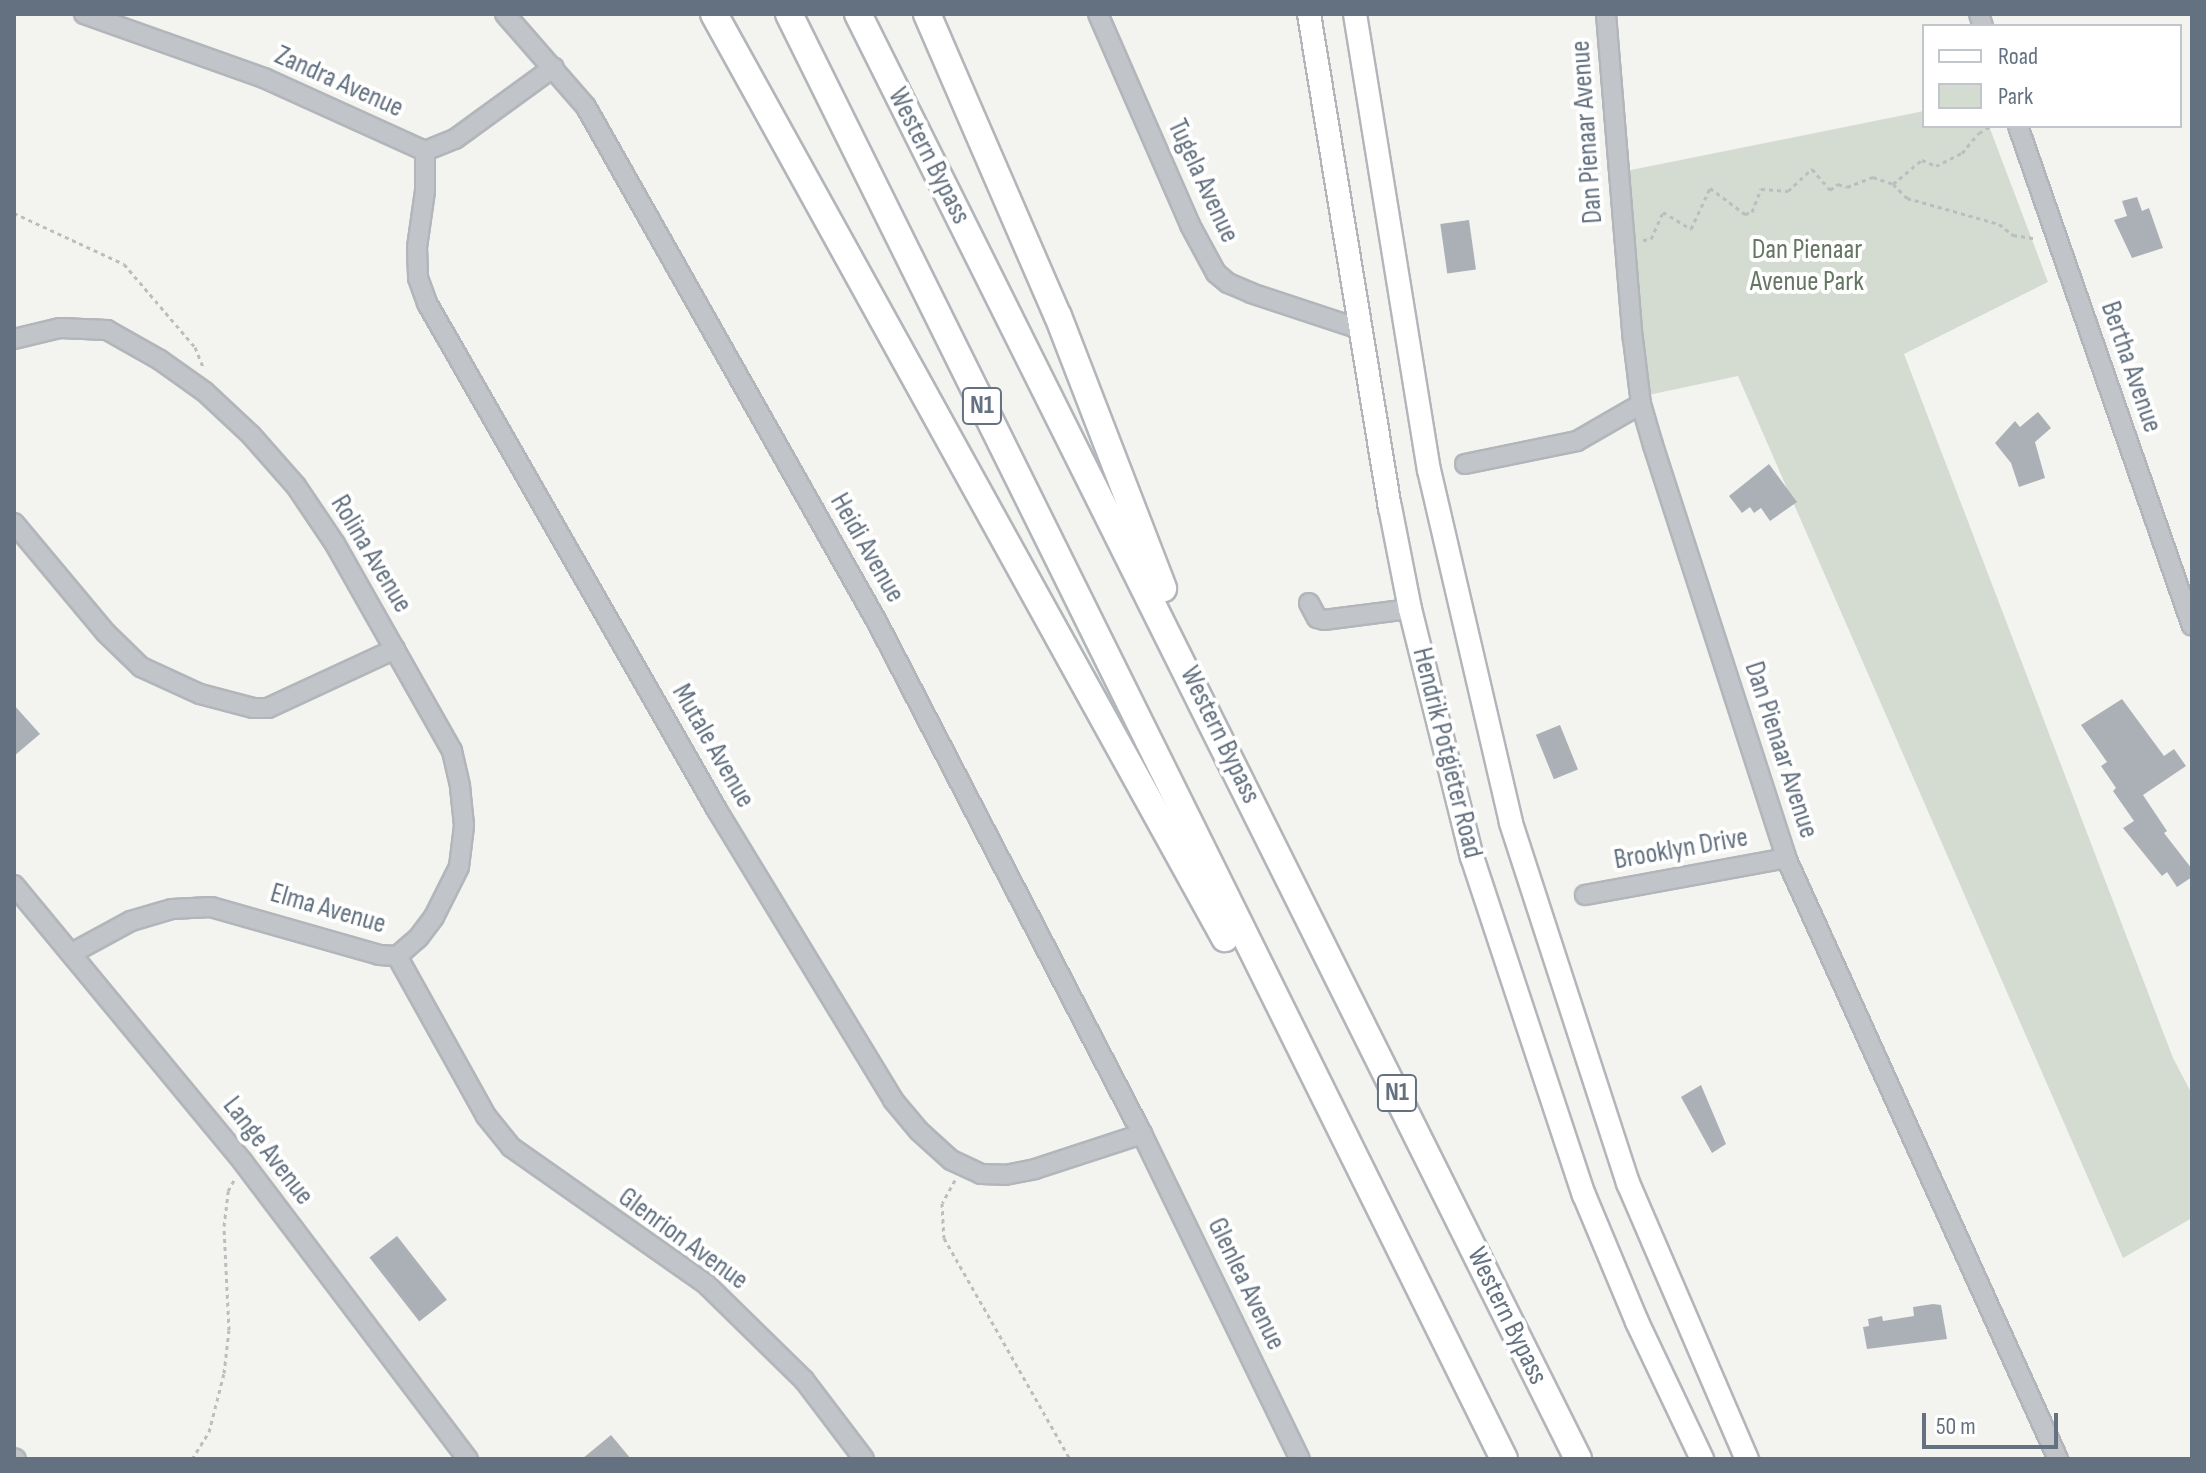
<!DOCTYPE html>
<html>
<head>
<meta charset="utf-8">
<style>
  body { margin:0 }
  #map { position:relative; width:2206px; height:1473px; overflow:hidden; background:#f3f4f0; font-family:"Sofia Sans Condensed",sans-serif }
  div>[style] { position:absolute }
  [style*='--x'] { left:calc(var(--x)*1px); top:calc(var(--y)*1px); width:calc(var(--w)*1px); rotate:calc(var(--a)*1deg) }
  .green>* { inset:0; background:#d4dbd1 }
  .building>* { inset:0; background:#aab0b5; transform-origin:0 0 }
  .path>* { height:3px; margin-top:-1.5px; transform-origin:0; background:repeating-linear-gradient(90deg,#bbbdbf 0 4px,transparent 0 8px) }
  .roads { filter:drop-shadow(2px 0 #b2b6ba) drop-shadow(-2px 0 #b2b6ba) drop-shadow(0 2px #b2b6ba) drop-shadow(0 -2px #b2b6ba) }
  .minor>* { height:18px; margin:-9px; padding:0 9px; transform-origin:9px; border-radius:9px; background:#c1c4c8 }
  .major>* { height:22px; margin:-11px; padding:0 11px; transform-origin:11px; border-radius:11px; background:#fff }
  .highway>* { height:26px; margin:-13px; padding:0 13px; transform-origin:13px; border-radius:13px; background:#fff }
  span { translate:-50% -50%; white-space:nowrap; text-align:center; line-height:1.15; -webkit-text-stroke:8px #fff; paint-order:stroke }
  .shield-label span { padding:2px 6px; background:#fff; border:2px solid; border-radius:6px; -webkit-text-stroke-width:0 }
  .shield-label { font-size:26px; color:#637180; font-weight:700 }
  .street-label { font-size:28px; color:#637180 }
  .park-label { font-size:28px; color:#657762 }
  .frame { position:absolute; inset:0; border:16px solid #637180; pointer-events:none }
  .legend { position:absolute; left:1922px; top:24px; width:260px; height:104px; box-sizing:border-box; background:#fff; border:2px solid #c1c6cc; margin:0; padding:10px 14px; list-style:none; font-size:24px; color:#637180 }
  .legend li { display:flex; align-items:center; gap:16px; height:40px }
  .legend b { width:40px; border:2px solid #c1c6cc }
  .scale { position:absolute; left:1922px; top:1413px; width:136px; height:36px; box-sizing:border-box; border:4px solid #637180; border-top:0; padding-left:10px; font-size:24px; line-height:28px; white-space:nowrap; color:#637180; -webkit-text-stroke:6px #fff; paint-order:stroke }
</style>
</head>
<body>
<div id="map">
  <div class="green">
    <i style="clip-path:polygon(1924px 111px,1924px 126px,1989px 126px,2048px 282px,1904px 354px,2173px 1058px,2192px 1094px,2192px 1218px,2123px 1258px,1738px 376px,1634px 398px,1616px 173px)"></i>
  </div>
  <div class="building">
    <i style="clip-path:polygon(2137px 197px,2142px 211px,2149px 208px,2163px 248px,2132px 258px,2114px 220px,2127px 216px,2122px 201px)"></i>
    <i style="left:1469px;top:220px;width:50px;height:29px;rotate:82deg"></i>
    <i style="clip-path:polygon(2038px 412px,2051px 428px,2035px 442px,2045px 478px,2019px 487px,2011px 463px,1995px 443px,2015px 421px,2020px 427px)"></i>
    <i style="clip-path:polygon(1769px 464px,1797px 502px,1770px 521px,1761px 508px,1754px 513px,1750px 507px,1742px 513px,1729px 496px)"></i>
    <i style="clip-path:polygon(2122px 699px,2164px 756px,2174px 749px,2186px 766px,2143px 795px,2167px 831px,2164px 833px,2192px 869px,2192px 877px,2177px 887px,2167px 872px,2162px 876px,2123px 828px,2134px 821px,2113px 791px,2116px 788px,2101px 766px,2107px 762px,2081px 725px)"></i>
    <i style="clip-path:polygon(14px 705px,40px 734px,14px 756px)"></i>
    <i style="left:1560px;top:725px;width:48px;height:26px;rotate:68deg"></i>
    <i style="clip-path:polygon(1701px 1085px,1726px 1144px,1712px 1153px,1681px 1097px)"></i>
    <i style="left:397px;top:1236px;width:81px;height:35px;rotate:52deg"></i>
    <i style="clip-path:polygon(1933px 1304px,1941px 1305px,1947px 1339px,1867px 1349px,1863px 1327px,1869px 1326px,1868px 1319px,1882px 1316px,1883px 1321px,1914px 1316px,1913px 1307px)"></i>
    <i style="clip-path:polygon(611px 1435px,631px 1459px,582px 1459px)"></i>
  </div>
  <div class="path">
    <i style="--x:1893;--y:184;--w:20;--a:45"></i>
    <i style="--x:1907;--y:198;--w:96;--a:15.8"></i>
    <i style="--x:1999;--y:224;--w:18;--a:38"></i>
    <i style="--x:2013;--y:235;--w:24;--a:9"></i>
    <i style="--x:14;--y:213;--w:121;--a:24.9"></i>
    <i style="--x:124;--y:264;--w:109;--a:49.5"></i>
    <i style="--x:195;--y:347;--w:22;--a:68"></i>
    <i style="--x:1643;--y:240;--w:8;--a:-7"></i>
    <i style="--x:1651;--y:239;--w:30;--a:-66"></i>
    <i style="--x:1663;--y:212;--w:33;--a:31"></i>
    <i style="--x:1691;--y:229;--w:45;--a:-65.1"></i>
    <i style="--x:1710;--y:188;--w:44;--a:36.6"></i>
    <i style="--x:1745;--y:214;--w:7;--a:-16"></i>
    <i style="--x:1752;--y:212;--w:25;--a:-69"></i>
    <i style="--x:1761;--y:189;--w:27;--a:4"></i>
    <i style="--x:1788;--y:191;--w:33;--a:-43"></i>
    <i style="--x:1812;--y:169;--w:28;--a:49"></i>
    <i style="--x:1830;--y:190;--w:10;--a:-37"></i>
    <i style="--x:1838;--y:184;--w:9;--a:18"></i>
    <i style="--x:1847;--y:187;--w:28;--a:-21"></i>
    <i style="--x:1873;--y:177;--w:21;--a:19"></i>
    <i style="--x:1893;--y:184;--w:38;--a:-40"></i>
    <i style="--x:1922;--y:160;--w:15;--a:23"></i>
    <i style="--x:1936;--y:166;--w:29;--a:-27"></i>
    <i style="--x:1962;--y:153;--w:26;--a:-50"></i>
    <i style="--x:1979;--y:133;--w:14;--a:-30"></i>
    <i style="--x:955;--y:1180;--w:26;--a:119"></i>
    <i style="--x:942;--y:1203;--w:35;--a:87"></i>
    <i style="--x:944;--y:1238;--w:254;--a:60.3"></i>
    <i style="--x:192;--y:1459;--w:32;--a:-58"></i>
    <i style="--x:209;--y:1432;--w:61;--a:-75.7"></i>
    <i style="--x:224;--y:1373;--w:43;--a:-83.4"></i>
    <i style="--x:229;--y:1330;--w:104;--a:-92.8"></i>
    <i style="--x:224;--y:1226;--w:35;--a:-83"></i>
    <i style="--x:228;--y:1191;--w:13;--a:-61"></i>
  </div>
  <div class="roads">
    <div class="minor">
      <i style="--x:84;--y:14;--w:191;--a:19.6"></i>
      <i style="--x:264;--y:78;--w:177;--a:24.4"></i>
      <i style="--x:425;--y:151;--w:32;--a:-22"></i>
      <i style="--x:455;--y:139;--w:122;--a:-36"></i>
      <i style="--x:505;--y:14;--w:123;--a:48.9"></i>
      <i style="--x:586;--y:107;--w:592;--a:60.53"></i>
      <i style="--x:877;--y:622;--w:577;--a:62.63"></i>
      <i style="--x:1142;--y:1134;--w:361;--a:64.1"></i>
      <i style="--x:1098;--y:14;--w:230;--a:66.4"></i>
      <i style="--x:1190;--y:225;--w:55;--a:61.6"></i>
      <i style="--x:1216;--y:273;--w:16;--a:40"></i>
      <i style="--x:1228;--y:283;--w:25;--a:23"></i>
      <i style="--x:1251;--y:293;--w:115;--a:18.3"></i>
      <i style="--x:1606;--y:14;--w:326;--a:85.3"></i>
      <i style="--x:1633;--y:339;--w:65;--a:83"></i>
      <i style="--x:1641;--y:404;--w:43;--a:73.7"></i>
      <i style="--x:1653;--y:445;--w:434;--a:72.1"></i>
      <i style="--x:1786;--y:858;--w:660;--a:65.65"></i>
      <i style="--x:1979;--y:14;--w:13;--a:72"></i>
      <i style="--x:2018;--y:126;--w:529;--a:70.81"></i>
      <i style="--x:425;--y:151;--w:40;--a:90"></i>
      <i style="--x:425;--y:191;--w:57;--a:98.1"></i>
      <i style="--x:417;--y:247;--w:31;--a:88"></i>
      <i style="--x:418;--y:278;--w:27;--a:70"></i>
      <i style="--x:427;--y:303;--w:584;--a:60.23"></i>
      <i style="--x:717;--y:810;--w:339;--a:58.7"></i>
      <i style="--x:893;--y:1100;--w:40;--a:50"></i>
      <i style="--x:919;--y:1131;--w:43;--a:42.2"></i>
      <i style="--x:951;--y:1160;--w:33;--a:25"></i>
      <i style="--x:981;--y:1174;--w:24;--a:2"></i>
      <i style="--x:1005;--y:1175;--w:31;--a:-11"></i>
      <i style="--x:1035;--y:1169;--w:113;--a:-18.1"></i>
      <i style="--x:14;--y:339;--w:47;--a:-13.4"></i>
      <i style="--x:60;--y:328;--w:47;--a:2.4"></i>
      <i style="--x:107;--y:330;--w:61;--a:29.5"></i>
      <i style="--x:160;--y:360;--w:55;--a:35.4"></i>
      <i style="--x:205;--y:392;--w:63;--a:43.1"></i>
      <i style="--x:251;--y:435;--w:68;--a:48.6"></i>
      <i style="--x:296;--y:486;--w:70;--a:56.1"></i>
      <i style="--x:335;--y:544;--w:238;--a:60.5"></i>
      <i style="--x:452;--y:751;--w:37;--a:77"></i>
      <i style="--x:460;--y:787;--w:39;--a:84"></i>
      <i style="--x:464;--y:826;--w:41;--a:97"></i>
      <i style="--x:459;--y:867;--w:56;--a:116.6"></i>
      <i style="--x:434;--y:917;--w:26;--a:127"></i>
      <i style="--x:418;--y:938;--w:28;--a:139"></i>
      <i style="--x:1465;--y:464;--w:114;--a:-11.6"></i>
      <i style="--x:1577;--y:441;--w:74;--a:-30"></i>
      <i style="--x:14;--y:523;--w:143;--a:50.1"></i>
      <i style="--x:106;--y:633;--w:49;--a:44.2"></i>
      <i style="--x:141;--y:667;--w:65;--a:24.6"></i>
      <i style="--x:200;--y:694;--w:55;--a:14.8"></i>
      <i style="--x:253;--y:708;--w:15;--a:0"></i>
      <i style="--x:268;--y:708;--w:140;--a:-24.9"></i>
      <i style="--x:1309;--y:603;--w:17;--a:62"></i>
      <i style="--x:1317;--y:618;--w:7;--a:16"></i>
      <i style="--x:1324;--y:620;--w:87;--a:-7.3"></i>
      <i style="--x:14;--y:885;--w:359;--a:50.4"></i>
      <i style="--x:243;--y:1162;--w:373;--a:52.9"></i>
      <i style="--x:1585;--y:895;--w:204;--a:-10.4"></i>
      <i style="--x:72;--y:953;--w:67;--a:-28.5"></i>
      <i style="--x:131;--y:921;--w:43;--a:-16.3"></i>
      <i style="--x:172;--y:909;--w:39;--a:-3"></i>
      <i style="--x:211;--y:907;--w:175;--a:15.9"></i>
      <i style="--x:379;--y:955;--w:18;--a:3"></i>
      <i style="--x:397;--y:956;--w:183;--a:60.9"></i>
      <i style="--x:486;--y:1116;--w:40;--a:51"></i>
      <i style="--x:511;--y:1147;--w:240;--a:35.1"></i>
      <i style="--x:707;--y:1285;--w:136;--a:44.4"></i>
      <i style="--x:804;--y:1380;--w:99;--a:52.8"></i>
      <i style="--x:14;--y:1458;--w:2;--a:27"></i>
    </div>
    <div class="major">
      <i style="--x:1309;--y:14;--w:500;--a:80.7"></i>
      <i style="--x:1390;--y:507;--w:104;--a:78.9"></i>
      <i style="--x:1410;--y:609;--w:256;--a:76"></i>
      <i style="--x:1472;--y:857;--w:356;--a:71.7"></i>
      <i style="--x:1584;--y:1195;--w:138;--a:67.3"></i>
      <i style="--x:1637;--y:1322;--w:152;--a:64.6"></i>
      <i style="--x:1355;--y:14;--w:462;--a:80.8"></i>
      <i style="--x:1429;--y:470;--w:362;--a:76.9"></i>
      <i style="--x:1511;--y:823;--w:379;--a:72"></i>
      <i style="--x:1628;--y:1183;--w:301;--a:66.7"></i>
    </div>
    <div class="highway">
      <i style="--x:714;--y:14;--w:1056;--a:61.06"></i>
      <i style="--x:789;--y:14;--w:1612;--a:63.67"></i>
      <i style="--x:858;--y:14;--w:1614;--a:63.51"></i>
      <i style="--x:927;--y:14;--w:329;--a:66.6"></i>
      <i style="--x:1058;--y:316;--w:292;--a:68.9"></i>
    </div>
  </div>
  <div class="shield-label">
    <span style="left:982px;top:406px">N1</span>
    <span style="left:1397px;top:1093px">N1</span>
  </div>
  <div class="street-label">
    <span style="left:339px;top:82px;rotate:24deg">Zandra Avenue</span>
    <span style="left:1587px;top:132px;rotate:-94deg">Dan Pienaar Avenue</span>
    <span style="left:929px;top:156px;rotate:63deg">Western Bypass</span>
    <span style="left:1203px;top:181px;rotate:65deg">Tugela Avenue</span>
    <span style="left:2131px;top:367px;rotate:71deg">Bertha Avenue</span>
    <span style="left:867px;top:548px;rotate:60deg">Heidi Avenue</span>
    <span style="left:371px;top:554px;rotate:59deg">Rolina Avenue</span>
    <span style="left:1220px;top:735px;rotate:64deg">Western Bypass</span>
    <span style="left:713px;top:746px;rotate:60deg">Mutale Avenue</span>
    <span style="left:1781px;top:750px;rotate:72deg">Dan Pienaar Avenue</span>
    <span style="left:1447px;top:753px;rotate:76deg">Hendrik Potgieter Road</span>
    <span style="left:1681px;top:849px;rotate:-10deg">Brooklyn Drive</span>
    <span style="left:328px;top:909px;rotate:16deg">Elma Avenue</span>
    <span style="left:268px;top:1151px;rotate:52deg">Lange Avenue</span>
    <span style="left:683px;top:1239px;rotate:36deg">Glenrion Avenue</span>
    <span style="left:1246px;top:1284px;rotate:64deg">Glenlea Avenue</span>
    <span style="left:1507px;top:1316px;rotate:64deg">Western Bypass</span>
  </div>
  <div class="park-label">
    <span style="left:1807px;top:266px">Dan Pienaar<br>Avenue Park</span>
  </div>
  <div class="frame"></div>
  <ul class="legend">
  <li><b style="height:10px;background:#fff"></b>Road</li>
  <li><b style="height:22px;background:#d4dbd1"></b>Park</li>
  </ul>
  <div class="scale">50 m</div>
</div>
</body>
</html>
